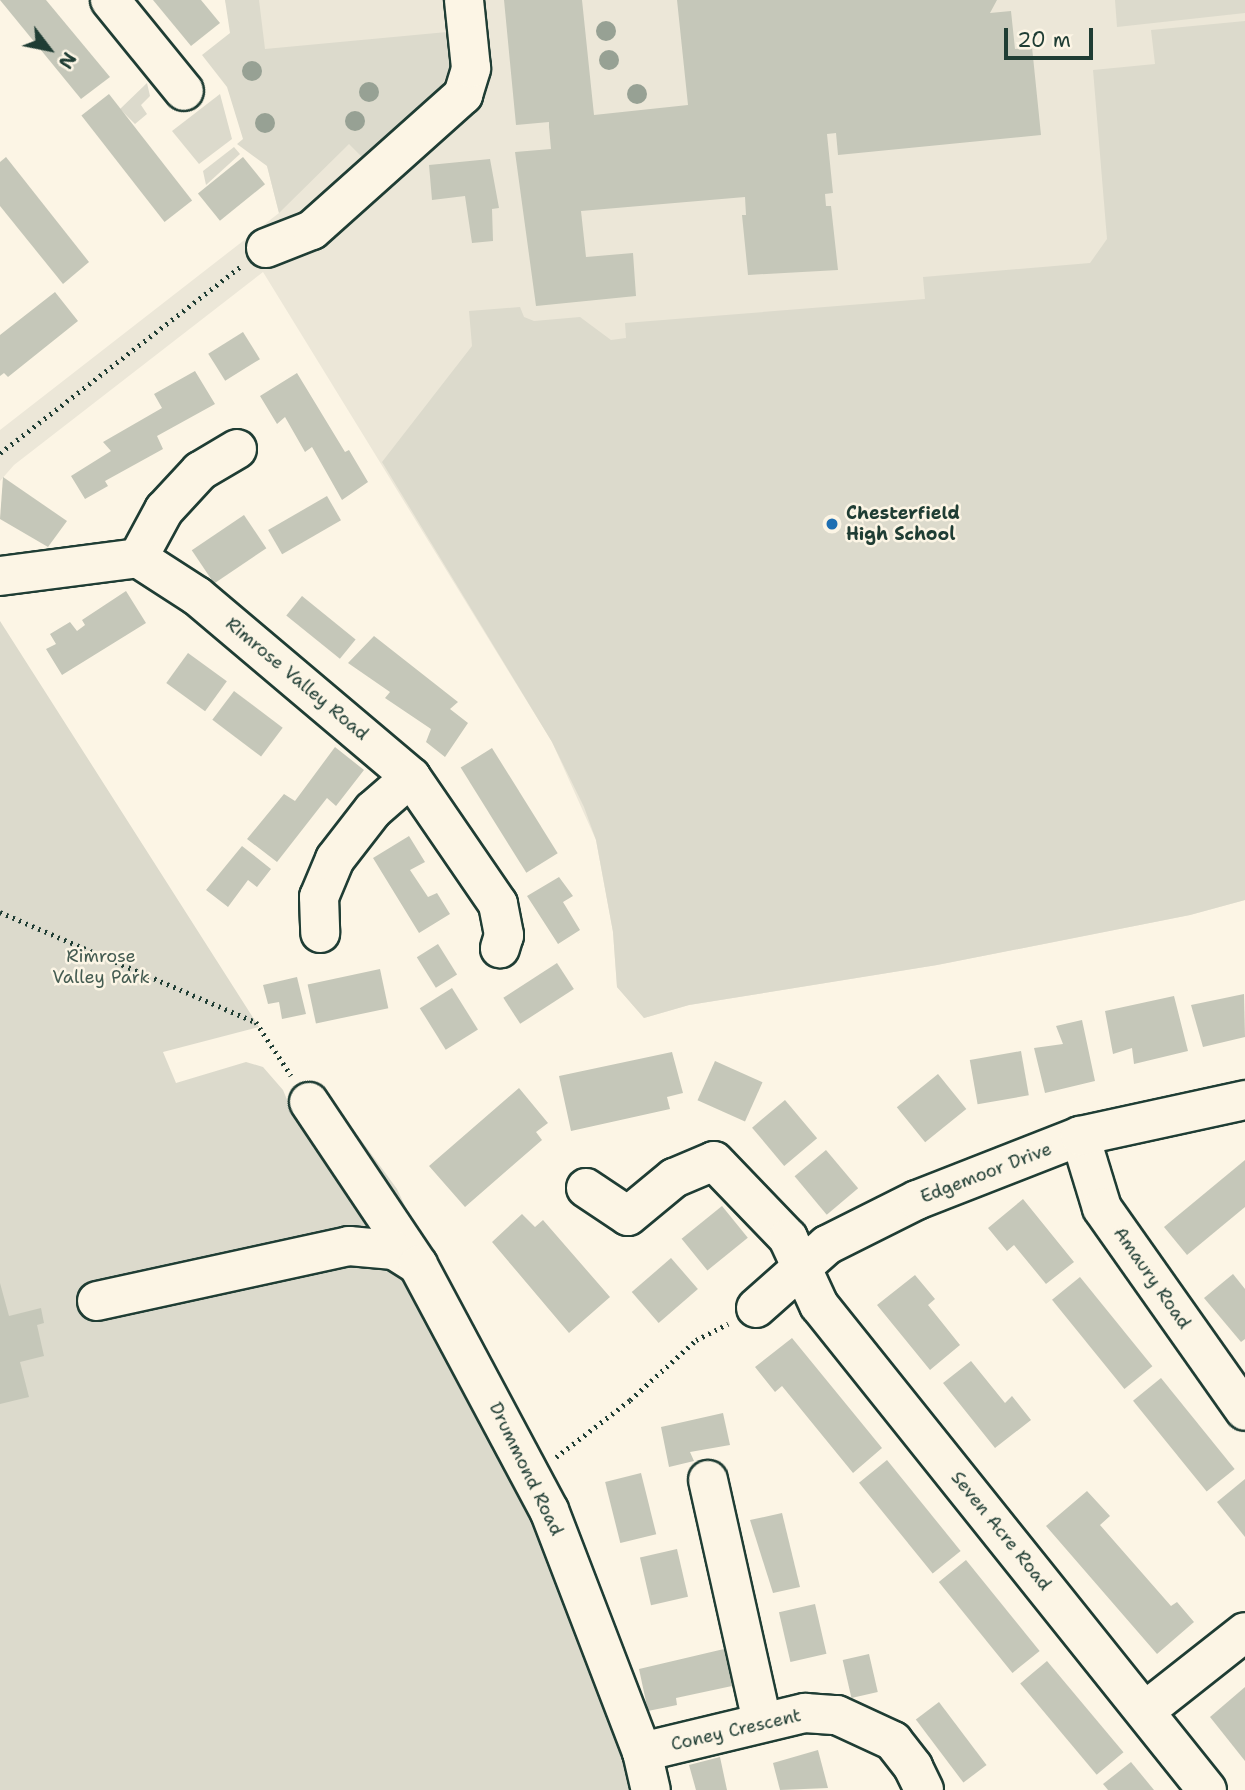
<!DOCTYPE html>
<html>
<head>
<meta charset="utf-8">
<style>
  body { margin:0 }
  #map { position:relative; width:1245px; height:1790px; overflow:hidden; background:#fcf5e5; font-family:"Shantell Sans",sans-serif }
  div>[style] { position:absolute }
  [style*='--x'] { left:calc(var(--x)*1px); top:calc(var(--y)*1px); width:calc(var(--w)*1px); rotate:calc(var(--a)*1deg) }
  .built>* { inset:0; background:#ece7d8 }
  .green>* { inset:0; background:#dcdacc }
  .building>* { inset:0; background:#c5c7b9; transform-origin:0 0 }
  .path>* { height:4.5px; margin-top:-2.25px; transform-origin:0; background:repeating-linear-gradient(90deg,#1f3d34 0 2px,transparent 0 7px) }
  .roads { filter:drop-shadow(2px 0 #1f3d34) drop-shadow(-2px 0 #1f3d34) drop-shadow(0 2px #1f3d34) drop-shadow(0 -2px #1f3d34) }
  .minor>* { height:38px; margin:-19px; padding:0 19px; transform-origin:19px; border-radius:19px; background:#fcf5e5 }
  .trees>* { width:20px; height:20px; margin:-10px; border-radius:50%; background:#97a194 }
  .dots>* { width:19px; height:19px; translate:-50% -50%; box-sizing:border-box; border:4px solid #fcf5e5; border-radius:50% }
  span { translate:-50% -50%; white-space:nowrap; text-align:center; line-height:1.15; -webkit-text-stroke:5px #fcf5e5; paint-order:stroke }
  .poi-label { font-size:18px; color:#1f3d34; font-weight:700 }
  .left { translate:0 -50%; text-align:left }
  .street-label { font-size:18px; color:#1f3d34 }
  .park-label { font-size:18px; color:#455c52 }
  .north { position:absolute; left:14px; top:14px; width:70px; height:70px; -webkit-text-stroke:5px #fcf5e5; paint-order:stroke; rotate:122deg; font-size:19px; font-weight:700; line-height:28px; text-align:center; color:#1f3d34 }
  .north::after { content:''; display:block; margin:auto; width:24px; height:32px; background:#1f3d34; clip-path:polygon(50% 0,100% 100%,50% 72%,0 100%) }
  .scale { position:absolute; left:1004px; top:28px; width:89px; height:32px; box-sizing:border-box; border:4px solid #1f3d34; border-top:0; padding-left:9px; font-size:21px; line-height:24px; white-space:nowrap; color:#1f3d34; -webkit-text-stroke:5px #fcf5e5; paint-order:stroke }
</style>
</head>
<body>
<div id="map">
  <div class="built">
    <i style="clip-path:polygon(225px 0,1245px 0,1245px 900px,1190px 915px,937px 965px,689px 1005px,644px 1018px,617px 987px,613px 932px,596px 840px,552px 742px,263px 272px,14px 465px,0 481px,0 430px,279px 213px)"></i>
  </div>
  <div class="green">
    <i style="clip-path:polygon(225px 0,259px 0,265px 49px,447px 32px,457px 52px,438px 94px,363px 158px,349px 144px,279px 213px,267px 166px,237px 144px,243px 139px,227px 87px,202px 55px,230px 33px)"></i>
    <i style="clip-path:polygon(1115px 0,1245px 0,1245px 13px,1117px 27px)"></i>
    <i style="clip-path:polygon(1245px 21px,1245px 900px,1190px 915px,937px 965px,689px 1005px,644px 1018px,617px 987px,613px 932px,596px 840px,584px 807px,552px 742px,382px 462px,472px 346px,469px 311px,520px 307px,524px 317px,534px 321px,580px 317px,611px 340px,626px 338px,625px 323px,925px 299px,923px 277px,1090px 263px,1107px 239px,1093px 70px,1155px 64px,1151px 30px)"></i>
    <i style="clip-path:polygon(147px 83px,150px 96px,141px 105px,147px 114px,135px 124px,120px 109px)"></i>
    <i style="clip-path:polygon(220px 94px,232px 139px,199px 164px,172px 131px)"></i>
    <i style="clip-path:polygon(234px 147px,240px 154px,206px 185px,203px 171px)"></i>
    <i style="clip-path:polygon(0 621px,259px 1027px,163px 1052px,176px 1083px,246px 1062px,263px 1067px,283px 1090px,293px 1114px,339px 1110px,397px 1189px,530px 1472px,638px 1790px,0 1790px)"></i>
  </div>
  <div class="building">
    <i style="clip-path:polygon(0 0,46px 0,110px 77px,81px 99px)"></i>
    <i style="clip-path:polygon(153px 0,201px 0,220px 23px,191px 46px)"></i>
    <i style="clip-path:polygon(504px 0,582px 0,594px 115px,688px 105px,677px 0,997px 0,990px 13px,1011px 11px,1015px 49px,1032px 47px,1041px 135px,838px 155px,836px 133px,827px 134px,833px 193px,825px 194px,826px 206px,831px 206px,838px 270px,748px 275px,742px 215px,746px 215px,745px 197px,581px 211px,586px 257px,633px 253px,636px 296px,536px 306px,515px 152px,551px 149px,549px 127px,549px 122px,516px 125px)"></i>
    <i style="left:109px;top:94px;width:135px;height:35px;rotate:52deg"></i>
    <i style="clip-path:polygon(6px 157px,89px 262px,63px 284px,0 206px,0 162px)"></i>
    <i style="left:243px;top:157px;width:35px;height:58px;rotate:51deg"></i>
    <i style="clip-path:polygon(490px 159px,499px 208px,492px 209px,493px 241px,472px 243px,465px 196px,432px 200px,429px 165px)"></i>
    <i style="clip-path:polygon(55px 292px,78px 321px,8px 377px,4px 373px,0 376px,0 335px)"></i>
    <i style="left:243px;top:332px;width:32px;height:41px;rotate:58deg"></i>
    <i style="clip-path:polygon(195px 371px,215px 404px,157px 436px,163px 449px,105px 481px,108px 486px,85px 499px,71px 476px,111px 451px,103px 442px,162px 408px,154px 394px)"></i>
    <i style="clip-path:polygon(297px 373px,345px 452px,349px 450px,368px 482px,342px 500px,312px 447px,305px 452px,285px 417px,277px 424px,260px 396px)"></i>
    <i style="clip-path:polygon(3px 477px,67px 521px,48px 547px,0 519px)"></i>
    <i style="left:327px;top:496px;width:28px;height:68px;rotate:60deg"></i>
    <i style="left:244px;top:515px;width:40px;height:63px;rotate:56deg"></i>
    <i style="clip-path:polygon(126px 591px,146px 623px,62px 675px,46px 649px,56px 644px,50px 634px,70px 622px,77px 631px,85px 625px,82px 620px)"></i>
    <i style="left:302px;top:596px;width:69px;height:25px;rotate:39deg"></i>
    <i style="clip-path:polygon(374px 636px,458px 702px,450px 709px,468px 723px,445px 757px,426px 742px,431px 729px,385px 698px,390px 692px,348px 663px)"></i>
    <i style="left:188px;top:653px;width:48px;height:37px;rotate:36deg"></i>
    <i style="left:234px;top:691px;width:61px;height:36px;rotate:37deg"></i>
    <i style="clip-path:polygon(335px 747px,364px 770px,336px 806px,327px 798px,277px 862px,247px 839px,284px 794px,295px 801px)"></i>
    <i style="left:492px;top:748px;width:124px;height:37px;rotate:58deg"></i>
    <i style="clip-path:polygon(409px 836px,425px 862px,410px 870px,428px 897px,437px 893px,450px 914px,419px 933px,373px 858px)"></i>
    <i style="clip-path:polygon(242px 846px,271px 869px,257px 887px,248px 880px,228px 907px,206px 890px)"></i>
    <i style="clip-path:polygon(559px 877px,573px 896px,563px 902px,580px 930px,558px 944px,527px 896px)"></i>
    <i style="left:438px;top:944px;width:36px;height:25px;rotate:58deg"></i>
    <i style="left:557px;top:963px;width:31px;height:64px;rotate:57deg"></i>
    <i style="left:380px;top:969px;width:40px;height:74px;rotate:78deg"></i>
    <i style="clip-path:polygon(297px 977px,306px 1014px,282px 1019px,279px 1002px,268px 1004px,263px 985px)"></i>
    <i style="left:452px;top:988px;width:49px;height:38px;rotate:58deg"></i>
    <i style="clip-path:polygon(1244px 994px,1245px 1037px,1203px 1047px,1191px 1005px)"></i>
    <i style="clip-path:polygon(1174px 996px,1188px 1051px,1134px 1064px,1132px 1048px,1113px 1054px,1105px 1011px)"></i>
    <i style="clip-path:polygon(1082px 1020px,1095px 1081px,1045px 1093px,1034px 1048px,1063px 1044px,1056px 1026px)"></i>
    <i style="left:1021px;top:1051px;width:45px;height:52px;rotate:80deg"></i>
    <i style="clip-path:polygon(672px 1052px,683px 1093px,667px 1097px,670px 1109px,571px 1131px,559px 1076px)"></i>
    <i style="left:715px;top:1061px;width:52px;height:43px;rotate:24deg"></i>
    <i style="left:938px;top:1074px;width:45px;height:53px;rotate:51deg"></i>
    <i style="clip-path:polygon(519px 1088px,548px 1123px,536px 1132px,542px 1140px,465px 1207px,429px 1166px)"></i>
    <i style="left:785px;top:1100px;width:50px;height:43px;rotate:50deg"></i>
    <i style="left:826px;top:1150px;width:50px;height:41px;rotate:50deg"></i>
    <i style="clip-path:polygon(1245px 1160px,1245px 1207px,1187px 1255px,1164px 1227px)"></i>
    <i style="clip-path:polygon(1023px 1199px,1074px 1262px,1046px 1284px,1014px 1245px,1007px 1251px,988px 1228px)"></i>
    <i style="left:722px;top:1206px;width:41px;height:52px;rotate:51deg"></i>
    <i style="clip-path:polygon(522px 1214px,535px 1227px,543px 1220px,610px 1297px,569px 1333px,492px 1242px)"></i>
    <i style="left:671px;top:1258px;width:41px;height:52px;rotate:49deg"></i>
    <i style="clip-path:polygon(1233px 1274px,1245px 1289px,1245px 1339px,1241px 1342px,1204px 1298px)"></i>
    <i style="clip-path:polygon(915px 1275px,935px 1299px,928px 1305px,960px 1345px,930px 1370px,877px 1305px)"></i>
    <i style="left:1080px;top:1277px;width:115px;height:36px;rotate:51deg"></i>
    <i style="clip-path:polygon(0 1283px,9px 1316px,41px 1308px,44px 1323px,37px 1325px,44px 1356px,20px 1362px,29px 1397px,0 1404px)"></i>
    <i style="clip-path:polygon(792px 1338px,882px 1448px,853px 1473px,782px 1386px,775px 1392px,755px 1367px)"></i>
    <i style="clip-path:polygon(971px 1361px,1005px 1403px,1012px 1396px,1031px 1420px,995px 1448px,943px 1383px)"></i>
    <i style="left:1161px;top:1378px;width:117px;height:36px;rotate:51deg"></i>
    <i style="clip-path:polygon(723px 1413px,730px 1445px,690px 1452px,694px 1461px,669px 1467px,661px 1427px)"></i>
    <i style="left:887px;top:1460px;width:117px;height:36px;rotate:51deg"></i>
    <i style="left:641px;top:1473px;width:63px;height:37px;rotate:76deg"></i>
    <i style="clip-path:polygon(1245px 1479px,1245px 1537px,1217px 1502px)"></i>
    <i style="clip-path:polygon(1087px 1491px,1110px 1516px,1100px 1525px,1171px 1606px,1177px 1602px,1194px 1622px,1157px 1654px,1046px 1526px)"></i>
    <i style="clip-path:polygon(782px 1513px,800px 1587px,773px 1593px,750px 1520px)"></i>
    <i style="left:677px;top:1549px;width:49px;height:38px;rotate:77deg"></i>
    <i style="left:966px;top:1560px;width:117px;height:35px;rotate:51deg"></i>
    <i style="left:815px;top:1604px;width:51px;height:37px;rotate:77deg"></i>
    <i style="clip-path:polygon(724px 1649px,732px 1686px,676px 1698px,677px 1705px,648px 1711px,639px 1669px)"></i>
    <i style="left:869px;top:1654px;width:39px;height:27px;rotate:77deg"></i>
    <i style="left:1047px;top:1661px;width:119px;height:35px;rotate:50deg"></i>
    <i style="clip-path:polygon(1245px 1687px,1245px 1761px,1210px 1717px)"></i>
    <i style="left:939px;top:1702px;width:79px;height:29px;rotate:53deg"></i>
    <i style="clip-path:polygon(818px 1750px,828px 1788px,780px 1790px,773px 1763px)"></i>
    <i style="clip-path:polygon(720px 1757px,727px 1790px,696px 1790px,689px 1765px)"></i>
    <i style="clip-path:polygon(1131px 1762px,1154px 1790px,1108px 1790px,1103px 1784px)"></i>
  </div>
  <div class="path">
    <i style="--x:0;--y:453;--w:304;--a:-37.8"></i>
    <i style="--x:0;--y:912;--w:279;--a:23.3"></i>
    <i style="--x:256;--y:1022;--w:64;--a:56.6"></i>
    <i style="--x:556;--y:1457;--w:93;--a:-37.6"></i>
    <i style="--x:630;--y:1400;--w:89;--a:-42.3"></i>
    <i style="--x:696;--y:1340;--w:36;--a:-27"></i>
  </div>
  <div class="roads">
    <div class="minor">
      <i style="--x:110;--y:0;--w:117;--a:50.9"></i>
      <i style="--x:266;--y:248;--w:49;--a:-21.4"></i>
      <i style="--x:312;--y:230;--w:203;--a:-41.8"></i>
      <i style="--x:463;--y:95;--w:28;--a:-73"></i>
      <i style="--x:471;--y:68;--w:68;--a:-95.9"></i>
      <i style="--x:138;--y:558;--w:55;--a:-61.6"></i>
      <i style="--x:164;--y:510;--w:53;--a:-47.3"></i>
      <i style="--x:200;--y:471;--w:43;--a:-30.7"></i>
      <i style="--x:0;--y:576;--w:139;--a:-7.4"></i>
      <i style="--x:138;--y:558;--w:70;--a:32.8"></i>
      <i style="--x:197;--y:596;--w:280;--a:40.2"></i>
      <i style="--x:411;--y:777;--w:50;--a:139"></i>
      <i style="--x:373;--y:810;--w:62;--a:127.8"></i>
      <i style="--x:335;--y:859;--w:41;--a:112.8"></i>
      <i style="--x:319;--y:897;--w:36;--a:88"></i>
      <i style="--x:411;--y:777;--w:154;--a:55.6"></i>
      <i style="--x:498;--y:904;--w:32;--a:79"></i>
      <i style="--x:504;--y:935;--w:14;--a:107"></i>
      <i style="--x:309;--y:1102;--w:196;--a:56.2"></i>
      <i style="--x:1080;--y:1136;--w:75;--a:73"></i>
      <i style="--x:1102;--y:1208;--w:248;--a:54.8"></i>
      <i style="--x:586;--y:1188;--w:50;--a:33.7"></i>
      <i style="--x:628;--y:1216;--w:60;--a:-39.6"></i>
      <i style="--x:674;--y:1178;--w:43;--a:-23"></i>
      <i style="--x:714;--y:1161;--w:107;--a:46.1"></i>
      <i style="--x:788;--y:1238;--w:74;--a:65.2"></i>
      <i style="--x:819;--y:1305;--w:621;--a:51.34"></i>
      <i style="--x:97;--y:1301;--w:258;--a:-12.3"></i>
      <i style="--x:349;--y:1246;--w:45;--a:5.1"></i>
      <i style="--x:394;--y:1250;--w:28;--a:32"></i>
      <i style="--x:418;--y:1265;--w:278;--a:61.9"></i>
      <i style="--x:549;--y:1510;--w:259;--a:69"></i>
      <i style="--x:642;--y:1752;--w:39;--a:77"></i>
      <i style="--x:756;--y:1308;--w:95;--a:-41.6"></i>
      <i style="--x:827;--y:1245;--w:101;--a:-26.6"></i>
      <i style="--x:917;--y:1200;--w:175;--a:-21.4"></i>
      <i style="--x:1080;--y:1136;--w:169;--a:-12.3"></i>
      <i style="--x:708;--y:1480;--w:247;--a:77.4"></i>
      <i style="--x:1145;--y:1711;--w:127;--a:-38.3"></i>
      <i style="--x:642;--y:1752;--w:168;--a:-13.5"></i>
      <i style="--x:805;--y:1713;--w:32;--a:4"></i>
      <i style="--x:837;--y:1715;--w:62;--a:24.9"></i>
      <i style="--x:893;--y:1741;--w:33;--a:52"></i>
      <i style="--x:913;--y:1767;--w:25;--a:64"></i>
    </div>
  </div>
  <div class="trees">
    <i style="left:606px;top:31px"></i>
    <i style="left:609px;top:60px"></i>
    <i style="left:252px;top:71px"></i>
    <i style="left:369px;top:92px"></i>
    <i style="left:637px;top:94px"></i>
    <i style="left:355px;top:121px"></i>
    <i style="left:265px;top:123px"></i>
  </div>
  <div class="dots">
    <i style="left:832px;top:524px;background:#1f6fb2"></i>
  </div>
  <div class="poi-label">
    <span class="left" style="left:846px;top:524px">Chesterfield<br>High School</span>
  </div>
  <div class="street-label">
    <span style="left:297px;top:679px;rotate:40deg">Rimrose Valley Road</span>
    <span style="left:986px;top:1173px;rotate:-21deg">Edgemoor Drive</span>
    <span style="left:1152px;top:1278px;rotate:55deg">Amaury Road</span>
    <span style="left:526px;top:1469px;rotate:64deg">Drummond Road</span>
    <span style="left:1001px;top:1531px;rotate:51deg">Seven Acre Road</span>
    <span style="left:736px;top:1730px;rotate:-13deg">Coney Crescent</span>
  </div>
  <div class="park-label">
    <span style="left:101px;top:967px">Rimrose<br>Valley Park</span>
  </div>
  <div class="north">N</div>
  <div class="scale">20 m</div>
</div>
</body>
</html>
